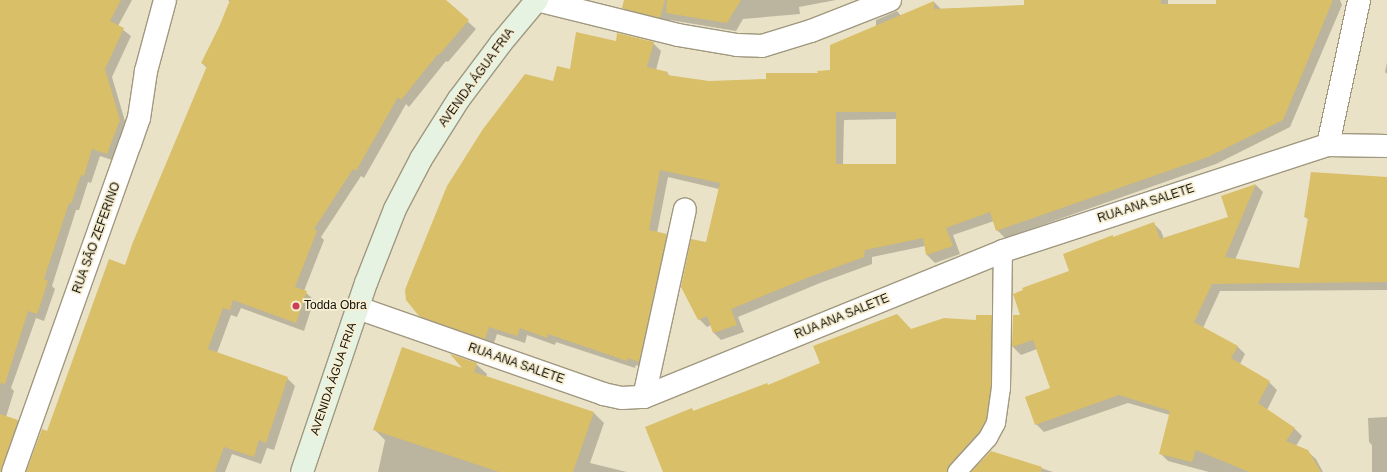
<!DOCTYPE html>
<html>
<head>
<meta charset="utf-8">
<style>
  body { margin:0 }
  #map { position:relative; width:1387px; height:472px; overflow:hidden; background:#eae2c7; font-family:Helvetica,sans-serif }
  div>[style] { position:absolute }
  [style*='--x'] { left:calc(var(--x)*1px); top:calc(var(--y)*1px); width:calc(var(--w)*1px); rotate:calc(var(--a)*1deg) }
  .shadow>* { inset:0; background:#0003 }
  .building>* { inset:0; background:#d9bf67 }
  .roads { filter:drop-shadow(1px 0 #a0987f) drop-shadow(-1px 0 #a0987f) drop-shadow(0 1px #a0987f) drop-shadow(0 -1px #a0987f) }
  .pedestrian>* { height:18px; margin:-9px; padding:0 9px; transform-origin:9px; border-radius:9px; background:#fff }
  .minor>* { height:22px; margin:-11px; padding:0 11px; transform-origin:11px; border-radius:11px; background:#fff }
  .secondary>* { height:22px; margin:-11px; padding:0 11px; transform-origin:11px; border-radius:11px; background:#e6f3e2 }
  .dots>* { width:11px; height:11px; translate:-50% -50%; box-sizing:border-box; border:2px solid #f7efd3; border-radius:50% }
  span { translate:-50% -50%; white-space:nowrap; text-align:center; line-height:1.15; -webkit-text-stroke:3.5px #f7efd3; paint-order:stroke }
  .street-label { font-size:12px; color:#110f06 }
  .poi-label { font-size:12px; color:#110f06 }
  .left { translate:0 -50%; text-align:left }
</style>
</head>
<body>
<div id="map">
  <div class="shadow">
    <i style="clip-path:polygon(0 0,132px 0,118px 26px,131px 36px,112px 77px,127px 128px,115px 161px,100px 156px,91px 183px,88px 182px,79px 210px,76px 210px,52px 286px,55px 289px,44px 321px,36px 318px,11px 388px,14px 391px,6px 417px,18px 421px,25px 429px,14px 460px,0 455px)"></i>
    <i style="clip-path:polygon(228px 0,444px 0,476px 29px,448px 62px,446px 61px,409px 107px,406px 104px,364px 178px,361px 176px,321px 237px,324px 240px,304px 291px,314px 300px,304px 331px,241px 308px,237px 317px,231px 315px,217px 353px,287px 378px,295px 386px,274px 450px,267px 448px,261px 464px,232px 454px,225px 472px,34px 472px,48px 432px,126px 266px,208px 69px,202px 63px,220px 27px,230px 2px)"></i>
    <i style="clip-path:polygon(625px 0,836px 0,799px 7px,800px 14px,743px 19px,736px 31px,670px 20px,668px 25px,632px 16px,623px 8px)"></i>
    <i style="clip-path:polygon(evenodd,1025px 0,1168px 0,1168px 5px,1217px 5px,1217px 0,1340px 0,1342px 5px,1290px 127px,1216px 164px,1005px 238px,997px 230px,994px 221px,953px 235px,960px 254px,935px 263px,927px 255px,925px 246px,872px 257px,872px 264px,820px 283px,738px 317px,744px 332px,721px 340px,714px 333px,711px 325px,707px 327px,699px 319px,707px 243px,719px 189px,668px 177px,657px 233px,666px 235px,674px 242px,647px 369px,636px 365px,635px 368px,556px 342px,555px 345px,527px 335px,525px 343px,497px 334px,493px 346px,428px 324px,420px 316px,554px 82px,616px 42px,653px 43px,661px 51px,656px 70px,667px 73px,671px 77px,709px 82px,767px 80px,831px 71px,876px 26px,876px 20px,897px 11px,901px 16px,934px 2px,941px 9px,1026px 6px,1025px 0,897px 119px,897px 165px,843px 165px,844px 120px,897px 119px)"></i>
    <i style="clip-path:polygon(1387px 62px,1387px 74px,1385px 72px)"></i>
    <i style="clip-path:polygon(1387px 178px,1387px 290px,1220px 291px,1203px 328px,1237px 346px,1245px 354px,1240px 364px,1269px 382px,1277px 390px,1267px 410px,1294px 428px,1302px 436px,1296px 446px,1307px 451px,1316px 459px,1323px 472px,1209px 472px,1168px 461px,1160px 453px,1170px 415px,1128px 403px,1044px 432px,1036px 424px,1052px 389px,1037px 349px,1021px 355px,1013px 347px,1014px 316px,1021px 316px,1112px 236px,1114px 238px,1153px 223px,1161px 231px,1164px 239px,1229px 218px,1256px 185px,1263px 192px,1235px 260px,1300px 270px,1309px 220px,1305px 217px)"></i>
    <i style="clip-path:polygon(991px 316px,1002px 327px,1001px 398px,963px 472px,664px 472px,692px 410px,694px 412px,768px 386px,912px 330px,977px 321px)"></i>
    <i style="clip-path:polygon(476px 364px,487px 374px,486px 377px,594px 413px,604px 423px,590px 463px,627px 472px,378px 472px,385px 440px,374px 429px)"></i>
    <i style="clip-path:polygon(1387px 417px,1387px 472px,1372px 472px,1372px 445px,1369px 442px,1368px 418px)"></i>
    <i style="clip-path:polygon(991px 452px,1053px 472px,971px 472px)"></i>
  </div>
  <div class="building">
    <i style="clip-path:polygon(0 0,121px 0,110px 21px,124px 28px,105px 69px,120px 120px,107px 154px,92px 149px,84px 176px,81px 175px,71px 204px,69px 203px,44px 279px,48px 281px,37px 314px,28px 311px,5px 384px,0 383px)"></i>
    <i style="clip-path:polygon(230px 0,446px 0,469px 20px,439px 55px,438px 54px,401px 100px,398px 97px,356px 171px,353px 169px,314px 229px,317px 231px,295px 287px,307px 291px,296px 323px,233px 300px,230px 310px,223px 308px,208px 349px,288px 377px,266px 443px,259px 440px,254px 457px,224px 447px,215px 472px,26px 472px,42px 429px,47px 431px,109px 259px,125px 265px,133px 242px,207px 66px,201px 63px,219px 27px)"></i>
    <i style="clip-path:polygon(624px 0,665px 0,660px 18px,622px 8px)"></i>
    <i style="clip-path:polygon(667px 0,741px 0,727px 23px,666px 13px)"></i>
    <i style="clip-path:polygon(evenodd,1024px 0,1161px 0,1161px 4px,1216px 4px,1216px 0,1333px 0,1283px 120px,1208px 157px,996px 231px,990px 212px,946px 228px,953px 246px,926px 255px,923px 238px,865px 250px,864px 257px,812px 276px,731px 309px,737px 325px,713px 333px,707px 316px,698px 320px,681px 287px,691px 239px,706px 242px,720px 183px,660px 170px,649px 230px,667px 234px,639px 362px,628px 358px,627px 361px,548px 334px,547px 338px,520px 328px,517px 336px,489px 327px,485px 339px,419px 316px,406px 300px,405px 290px,408px 282px,447px 186px,483px 129px,525px 74px,553px 81px,557px 66px,570px 69px,576px 32px,616px 41px,617px 33px,654px 42px,647px 67px,668px 72px,667px 75px,709px 81px,766px 79px,766px 73px,818px 73px,817px 71px,830px 70px,830px 45px,934px 1px,934px 9px,1024px 5px,1024px 0,836px 112px,896px 112px,896px 164px,836px 164px,836px 112px)"></i>
    <i style="clip-path:polygon(1311px 172px,1387px 177px,1387px 282px,1212px 284px,1194px 322px,1238px 346px,1231px 358px,1270px 381px,1258px 403px,1295px 428px,1286px 441px,1308px 450px,1321px 472px,1249px 472px,1196px 450px,1192px 462px,1159px 454px,1170px 411px,1119px 395px,1035px 425px,1025px 397px,1050px 388px,1033px 340px,1012px 347px,1013px 315px,1020px 315px,1013px 294px,1023px 290px,1022px 288px,1069px 271px,1063px 254px,1113px 235px,1113px 237px,1154px 222px,1160px 239px,1228px 217px,1221px 196px,1256px 184px,1225px 257px,1299px 268px,1308px 218px,1304px 217px)"></i>
    <i style="clip-path:polygon(897px 314px,911px 329px,944px 318px,976px 320px,976px 315px,992px 315px,991px 387px,986px 420px,979px 432px,949px 465px,947px 472px,663px 472px,645px 427px,692px 408px,693px 411px,767px 383px,768px 385px,820px 363px,813px 346px)"></i>
    <i style="clip-path:polygon(402px 347px,462px 368px,450px 354px,477px 363px,474px 372px,594px 412px,573px 472px,499px 472px,373px 430px)"></i>
    <i style="clip-path:polygon(0 414px,18px 420px,1px 472px,0 472px)"></i>
    <i style="clip-path:polygon(991px 451px,1042px 467px,1041px 472px,971px 472px)"></i>
  </div>
  <div class="roads">
    <div class="pedestrian">
      <i style="--x:957;--y:472;--w:46;--a:-47.6"></i>
      <i style="--x:988;--y:438;--w:17;--a:-62"></i>
      <i style="--x:996;--y:423;--w:35;--a:-82"></i>
      <i style="--x:1001;--y:388;--w:137;--a:-89.2"></i>
    </div>
    <div class="minor">
      <i style="--x:537;--y:0;--w:145;--a:13.9"></i>
      <i style="--x:678;--y:35;--w:60;--a:9.6"></i>
      <i style="--x:737;--y:45;--w:25;--a:2"></i>
      <i style="--x:762;--y:46;--w:51;--a:-17"></i>
      <i style="--x:811;--y:31;--w:85;--a:-21.4"></i>
      <i style="--x:1328;--y:145;--w:148;--a:-77.9"></i>
      <i style="--x:358;--y:308;--w:260;--a:19.3"></i>
      <i style="--x:603;--y:394;--w:19;--a:12"></i>
      <i style="--x:622;--y:398;--w:22;--a:-3"></i>
      <i style="--x:644;--y:397;--w:388;--a:-22.1"></i>
      <i style="--x:1003;--y:251;--w:342;--a:-18.1"></i>
      <i style="--x:1328;--y:145;--w:59;--a:1"></i>
      <i style="--x:644;--y:397;--w:192;--a:-77.7"></i>
      <i style="--x:13;--y:472;--w:348;--a:-70.4"></i>
      <i style="--x:130;--y:144;--w:28;--a:-71"></i>
      <i style="--x:139;--y:118;--w:48;--a:-81.5"></i>
      <i style="--x:146;--y:71;--w:73;--a:-75"></i>
    </div>
    <div class="secondary">
      <i style="--x:302;--y:472;--w:200;--a:-71.3"></i>
      <i style="--x:366;--y:283;--w:79;--a:-68.6"></i>
      <i style="--x:395;--y:209;--w:56;--a:-62.5"></i>
      <i style="--x:421;--y:159;--w:71;--a:-57.7"></i>
      <i style="--x:459;--y:99;--w:70;--a:-53.1"></i>
      <i style="--x:501;--y:43;--w:56;--a:-50.1"></i>
    </div>
  </div>
  <div class="dots">
    <i style="left:296px;top:306px;background:#cd3d53"></i>
  </div>
  <div class="street-label">
    <span style="left:477px;top:78px;rotate:-54deg">AVENIDA ÁGUA FRIA</span>
    <span style="left:1146px;top:204px;rotate:-18deg">RUA ANA SALETE</span>
    <span style="left:97px;top:238px;rotate:-70deg">RUA SÃO ZEFERINO</span>
    <span style="left:842px;top:317px;rotate:-22deg">RUA ANA SALETE</span>
    <span style="left:516px;top:364px;rotate:19deg">RUA ANA SALETE</span>
    <span style="left:334px;top:379px;rotate:-71deg">AVENIDA ÁGUA FRIA</span>
  </div>
  <div class="poi-label">
    <span class="left" style="left:304px;top:306px">Todda Obra</span>
  </div>
</div>
</body>
</html>
